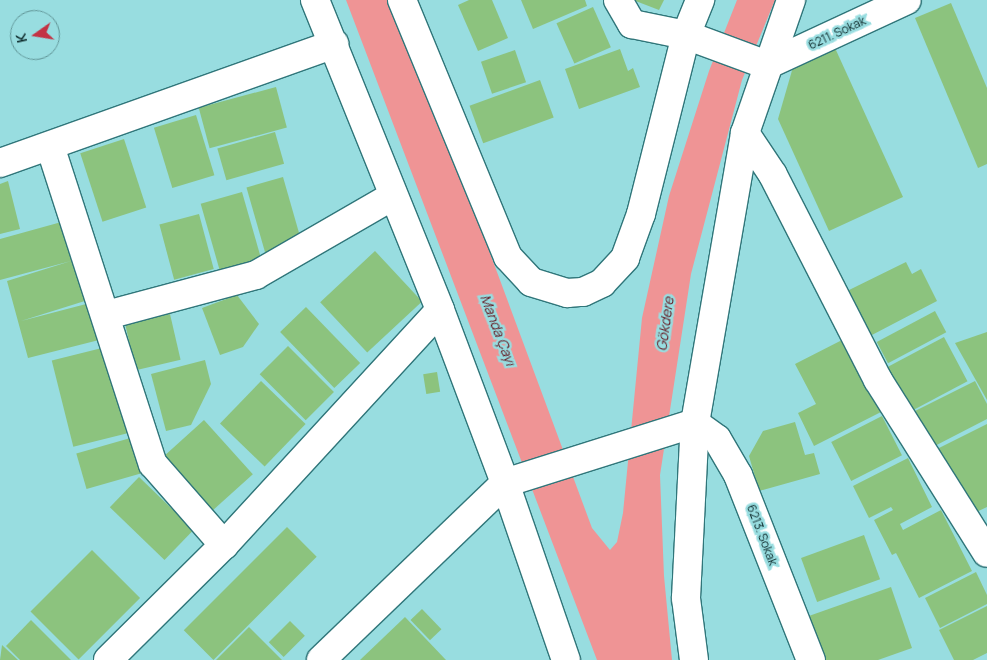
<!DOCTYPE html>
<html>
<head>
<meta charset="utf-8">
<style>
  body { margin:0 }
  #map { position:relative; width:987px; height:660px; overflow:hidden; background:#98dde0; font-family:Manrope,sans-serif }
  div>[style] { position:absolute }
  [style*='--x'] { left:calc(var(--x)*1px); top:calc(var(--y)*1px); width:calc(var(--w)*1px); rotate:calc(var(--a)*1deg) }
  .water>* { inset:0; background:#ef9495 }
  .building>* { inset:0; background:#8cc37e; transform-origin:0 0 }
  .roads { filter:drop-shadow(1px 0 #30767a) drop-shadow(-1px 0 #30767a) drop-shadow(0 1px #30767a) drop-shadow(0 -1px #30767a) }
  .minor>* { height:28px; margin:-14px; padding:0 14px; transform-origin:14px; border-radius:14px; background:#fff }
  span { translate:-50% -50%; white-space:nowrap; text-align:center; line-height:1.15; -webkit-text-stroke:5px #98dde0; paint-order:stroke }
  .street-label { font-size:12px; color:#0f2c2d }
  .water-label { font-size:14px; color:#65151e; font-style:italic }
  .north { position:absolute; left:10px; top:10px; width:50px; height:50px; box-sizing:border-box; background:#98dde0; border:1px solid #619698; border-radius:50%; rotate:257deg; font-size:14px; font-weight:700; line-height:20px; text-align:center; color:#0f2c2d }
  .north::after { content:''; display:block; margin:auto; width:18px; height:22px; background:#c33344; clip-path:polygon(50% 0,100% 100%,50% 72%,0 100%) }
</style>
</head>
<body>
<div id="map">
  <div class="water">
    <i style="clip-path:polygon(346px 0,396px 0,592px 528px,610px 550px,617px 542px,623px 513px,642px 318px,669px 196px,709px 71px,737px 0,775px 0,742px 80px,691px 274px,660px 475px,664px 576px,672px 660px,597px 660px)"></i>
  </div>
  <div class="building">
    <i style="clip-path:polygon(469px 0,492px 0,508px 38px,478px 51px,458px 5px)"></i>
    <i style="clip-path:polygon(521px 0,585px 0,587px 6px,533px 29px)"></i>
    <i style="clip-path:polygon(633px 0,664px 0,659px 10px)"></i>
    <i style="clip-path:polygon(951px 3px,987px 88px,987px 164px,978px 168px,915px 18px)"></i>
    <i style="left:593px;top:7px;width:44px;height:40px;rotate:66deg"></i>
    <i style="clip-path:polygon(835px 48px,903px 197px,829px 231px,778px 119px,793px 67px)"></i>
    <i style="clip-path:polygon(620px 49px,628px 71px,633px 68px,640px 87px,579px 109px,565px 69px)"></i>
    <i style="left:515px;top:50px;width:34px;height:36px;rotate:71deg"></i>
    <i style="left:540px;top:80px;width:40px;height:75px;rotate:70deg"></i>
    <i style="left:276px;top:87px;width:42px;height:80px;rotate:75deg"></i>
    <i style="left:196px;top:115px;width:63px;height:44px;rotate:73deg"></i>
    <i style="left:275px;top:132px;width:33px;height:60px;rotate:74deg"></i>
    <i style="left:124px;top:139px;width:72px;height:46px;rotate:72deg"></i>
    <i style="left:283px;top:177px;width:71px;height:38px;rotate:74deg"></i>
    <i style="clip-path:polygon(8px 181px,20px 229px,0 234px,0 184px)"></i>
    <i style="left:242px;top:192px;width:70px;height:43px;rotate:74deg"></i>
    <i style="left:199px;top:214px;width:57px;height:41px;rotate:75deg"></i>
    <i style="clip-path:polygon(65px 221px,88px 300px,21px 321px,90px 303px,99px 340px,28px 358px,7px 281px,71px 261px,0 280px,0 239px)"></i>
    <i style="left:375px;top:251px;width:69px;height:75px;rotate:47deg"></i>
    <i style="clip-path:polygon(906px 262px,912px 274px,921px 269px,937px 301px,870px 336px,847px 291px)"></i>
    <i style="clip-path:polygon(237px 295px,259px 324px,243px 347px,220px 355px,202px 308px)"></i>
    <i style="left:306px;top:307px;width:78px;height:36px;rotate:46deg"></i>
    <i style="left:935px;top:311px;width:24px;height:66px;rotate:62deg"></i>
    <i style="left:170px;top:314px;width:47px;height:46px;rotate:77deg"></i>
    <i style="clip-path:polygon(987px 332px,987px 400px,955px 343px)"></i>
    <i style="left:944px;top:337px;width:50px;height:73px;rotate:62deg"></i>
    <i style="clip-path:polygon(844px 339px,881px 412px,814px 446px,798px 413px,816px 404px,795px 364px)"></i>
    <i style="left:110px;top:346px;width:89px;height:60px;rotate:76deg"></i>
    <i style="left:288px;top:346px;width:65px;height:40px;rotate:45deg"></i>
    <i style="clip-path:polygon(205px 360px,211px 384px,191px 425px,166px 431px,151px 374px)"></i>
    <i style="left:437px;top:372px;width:20px;height:14px;rotate:81deg"></i>
    <i style="left:261px;top:381px;width:62px;height:59px;rotate:44deg"></i>
    <i style="clip-path:polygon(975px 381px,987px 404px,987px 419px,925px 451px,907px 415px)"></i>
    <i style="left:882px;top:416px;width:44px;height:57px;rotate:63deg"></i>
    <i style="left:204px;top:420px;width:73px;height:54px;rotate:48deg"></i>
    <i style="clip-path:polygon(795px 422px,805px 455px,814px 453px,820px 474px,759px 491px,749px 456px,763px 431px)"></i>
    <i style="clip-path:polygon(987px 424px,987px 507px,970px 515px,937px 449px)"></i>
    <i style="left:134px;top:437px;width:37px;height:60px;rotate:74deg"></i>
    <i style="clip-path:polygon(908px 458px,932px 507px,900px 524px,903px 530px,941px 510px,972px 571px,919px 598px,896px 553px,892px 555px,874px 520px,893px 510px,891px 507px,869px 518px,853px 486px)"></i>
    <i style="left:139px;top:477px;width:76px;height:42px;rotate:44deg"></i>
    <i style="left:287px;top:527px;width:42px;height:146px;rotate:45deg"></i>
    <i style="left:864px;top:535px;width:47px;height:67px;rotate:70deg"></i>
    <i style="left:92px;top:550px;width:68px;height:87px;rotate:45deg"></i>
    <i style="clip-path:polygon(976px 572px,987px 595px,987px 604px,940px 628px,925px 598px)"></i>
    <i style="clip-path:polygon(891px 587px,912px 648px,878px 660px,820px 660px,806px 617px)"></i>
    <i style="clip-path:polygon(987px 606px,987px 653px,973px 660px,954px 660px,939px 630px)"></i>
    <i style="left:422px;top:609px;width:28px;height:16px;rotate:46deg"></i>
    <i style="clip-path:polygon(405px 617px,446px 660px,360px 660px)"></i>
    <i style="clip-path:polygon(31px 620px,71px 660px,20px 660px,6px 646px)"></i>
    <i style="left:290px;top:621px;width:21px;height:30px;rotate:45deg"></i>
    <i style="clip-path:polygon(249px 627px,282px 660px,216px 660px)"></i>
    <i style="clip-path:polygon(2px 645px,18px 660px,0 660px)"></i>
  </div>
  <div class="roads">
    <div class="minor">
      <i style="--x:315;--y:0;--w:334;--a:68"></i>
      <i style="--x:440;--y:310;--w:185;--a:69.4"></i>
      <i style="--x:505;--y:483;--w:187;--a:71"></i>
      <i style="--x:402;--y:0;--w:278;--a:67.6"></i>
      <i style="--x:508;--y:257;--w:34;--a:47"></i>
      <i style="--x:531;--y:282;--w:38;--a:17"></i>
      <i style="--x:567;--y:293;--w:16;--a:-4"></i>
      <i style="--x:583;--y:292;--w:21;--a:-25"></i>
      <i style="--x:602;--y:283;--w:34;--a:-47"></i>
      <i style="--x:625;--y:258;--w:47;--a:-70"></i>
      <i style="--x:641;--y:214;--w:185;--a:-75.9"></i>
      <i style="--x:686;--y:35;--w:38;--a:-68"></i>
      <i style="--x:618;--y:0;--w:28;--a:60"></i>
      <i style="--x:632;--y:24;--w:55;--a:11.5"></i>
      <i style="--x:686;--y:35;--w:86;--a:20.3"></i>
      <i style="--x:767;--y:65;--w:154;--a:-24.9"></i>
      <i style="--x:745;--y:133;--w:50;--a:56.3"></i>
      <i style="--x:773;--y:175;--w:230;--a:62.9"></i>
      <i style="--x:878;--y:380;--w:204;--a:57.8"></i>
      <i style="--x:50;--y:146;--w:334;--a:72.1"></i>
      <i style="--x:153;--y:464;--w:108;--a:48.8"></i>
      <i style="--x:0;--y:163;--w:355;--a:-19.6"></i>
      <i style="--x:107;--y:315;--w:154;--a:-15"></i>
      <i style="--x:256;--y:275;--w:158;--a:-30"></i>
      <i style="--x:695;--y:423;--w:27;--a:36"></i>
      <i style="--x:717;--y:439;--w:42;--a:59.7"></i>
      <i style="--x:738;--y:475;--w:199;--a:68.5"></i>
      <i style="--x:108;--y:660;--w:163;--a:-44.8"></i>
      <i style="--x:224;--y:545;--w:319;--a:-47.4"></i>
      <i style="--x:321;--y:660;--w:255;--a:-43.9"></i>
      <i style="--x:505;--y:483;--w:199;--a:-17.5"></i>
      <i style="--x:694;--y:660;--w:63;--a:-97.4"></i>
      <i style="--x:686;--y:598;--w:175;--a:-87.1"></i>
      <i style="--x:695;--y:423;--w:294;--a:-80.2"></i>
      <i style="--x:745;--y:133;--w:141;--a:-70.9"></i>
    </div>
  </div>
  <div class="street-label">
    <span style="left:837px;top:33px;rotate:-25deg">6211. Sokak</span>
    <span style="left:762px;top:535px;rotate:69deg">6213. Sokak</span>
  </div>
  <div class="water-label">
    <span style="left:665px;top:324px;rotate:-82deg">Gökdere</span>
    <span style="left:498px;top:330px;rotate:69deg">Manda Çayı</span>
  </div>
  <div class="north">K</div>
</div>
</body>
</html>
